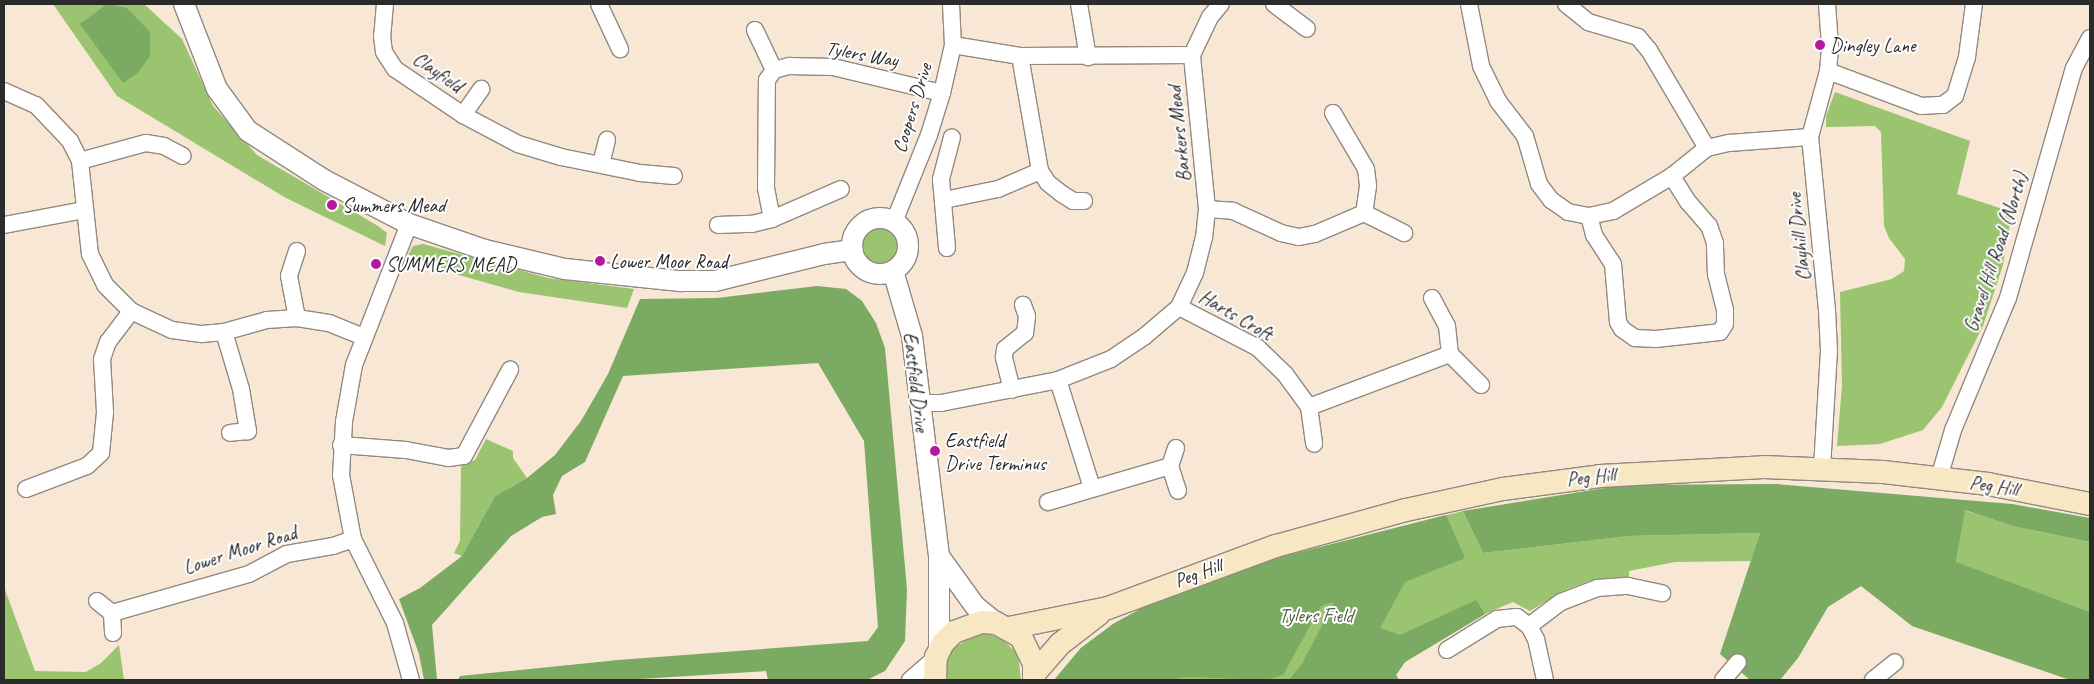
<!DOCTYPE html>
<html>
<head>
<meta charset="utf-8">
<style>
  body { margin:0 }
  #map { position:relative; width:2094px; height:684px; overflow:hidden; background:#f7e7d4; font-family:Caveat,sans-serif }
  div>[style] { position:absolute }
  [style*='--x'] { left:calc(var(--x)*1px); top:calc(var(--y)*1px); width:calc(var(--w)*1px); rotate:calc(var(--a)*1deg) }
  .green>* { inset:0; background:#9ac470 }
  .round { border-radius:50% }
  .forest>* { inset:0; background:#7baa62 }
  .roads { filter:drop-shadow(1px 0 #918980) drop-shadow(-1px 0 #918980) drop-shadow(0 1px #918980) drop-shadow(0 -1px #918980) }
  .minor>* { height:16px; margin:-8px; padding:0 8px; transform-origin:8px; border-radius:8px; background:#fff }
  .tertiary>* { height:20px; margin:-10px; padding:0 10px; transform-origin:10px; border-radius:10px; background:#fff }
  .tertiary>.ring { margin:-10px; padding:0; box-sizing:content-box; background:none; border:20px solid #fff; border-radius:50% }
  .secondary>* { height:22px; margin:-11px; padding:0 11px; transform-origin:11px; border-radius:11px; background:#f8e7c3 }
  .dots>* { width:14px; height:14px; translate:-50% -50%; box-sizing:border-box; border:2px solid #fff; border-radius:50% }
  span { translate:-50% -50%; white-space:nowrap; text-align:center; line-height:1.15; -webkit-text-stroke:4px #fff; paint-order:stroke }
  .poi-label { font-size:20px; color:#2b2b2b }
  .left { translate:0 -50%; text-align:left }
  .street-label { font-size:20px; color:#2b2b2b }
  .park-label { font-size:20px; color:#526143 }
  .frame { position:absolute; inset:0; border:5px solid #2b2b2b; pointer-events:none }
</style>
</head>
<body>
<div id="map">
  <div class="green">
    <i style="clip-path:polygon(53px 4px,144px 4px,182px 39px,213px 106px,257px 155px,378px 226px,387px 233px,385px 246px,286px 198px,117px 96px)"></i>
    <i style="clip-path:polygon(1835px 92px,1970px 141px,1957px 194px,2012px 212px,2003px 265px,1983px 326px,1942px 407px,1923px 430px,1880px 444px,1837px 446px,1842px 386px,1840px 292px,1892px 279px,1904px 271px,1905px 259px,1889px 238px,1884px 226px,1881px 132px,1875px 126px,1826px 127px,1826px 116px)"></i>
    <i class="round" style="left:862px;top:228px;width:36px;height:36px"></i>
    <i style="clip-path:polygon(423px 244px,548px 278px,634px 289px,627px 308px,519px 292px,459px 275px,408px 255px,413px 246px)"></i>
    <i style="clip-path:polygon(486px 439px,513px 451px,513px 458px,527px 478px,495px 496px,462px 556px,454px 553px,460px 541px,461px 466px,475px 460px)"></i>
    <i style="clip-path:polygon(1964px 510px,2012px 526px,2090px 542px,2090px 612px,1956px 563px)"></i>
    <i style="clip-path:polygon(1463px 511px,1483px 553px,1629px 536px,1760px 533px,1751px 561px,1675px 562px,1629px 571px,1629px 578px,1589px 581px,1563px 591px,1530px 611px,1513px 602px,1485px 614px,1405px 662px,1396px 675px,1399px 680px,1054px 680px,1081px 648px,1113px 624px,1144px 607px,1277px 558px)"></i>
    <i style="clip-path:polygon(4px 587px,35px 671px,86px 672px,101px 663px,119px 645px,124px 680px,4px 680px)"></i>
    <i style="clip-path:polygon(988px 634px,1001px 638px,1018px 654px,1021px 680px,946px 680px,947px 659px,954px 648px,974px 635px)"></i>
  </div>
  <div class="forest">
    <i style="clip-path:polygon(107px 4px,127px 8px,150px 32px,150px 56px,138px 73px,123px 83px,80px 24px)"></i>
    <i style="clip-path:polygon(817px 286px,846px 289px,862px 301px,876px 323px,885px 348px,907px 589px,905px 641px,885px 671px,867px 680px,768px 680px,766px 671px,624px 680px,458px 680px,460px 676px,618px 660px,868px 641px,878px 627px,864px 441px,818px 363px,623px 376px,585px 462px,562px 476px,553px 495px,556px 514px,542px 517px,511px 536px,432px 625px,437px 680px,424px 680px,419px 654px,399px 599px,420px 588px,462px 556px,495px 496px,527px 478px,555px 455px,581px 421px,608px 374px,640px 299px,717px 298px)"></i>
    <i style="clip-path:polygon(1776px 484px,2012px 504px,2090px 518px,2090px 542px,2012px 526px,1965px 510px,1956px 562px,2090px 612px,2090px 680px,2070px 680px,1912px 626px,1861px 586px,1828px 607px,1798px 658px,1780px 680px,1750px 680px,1720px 654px,1760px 533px,1629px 536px,1483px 553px,1463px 511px,1623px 485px)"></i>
    <i style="clip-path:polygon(1446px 515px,1465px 558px,1405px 582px,1380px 628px,1400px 635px,1476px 600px,1485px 614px,1405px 662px,1396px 675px,1399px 680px,1289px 680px,1302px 664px,1334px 602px,1321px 606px,1283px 675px,1266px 680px,1189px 677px,1168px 680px,1054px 680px,1081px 648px,1113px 624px,1144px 607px,1277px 558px)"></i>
  </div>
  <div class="roads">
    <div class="minor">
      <i style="--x:385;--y:4;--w:32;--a:95"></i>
      <i style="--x:382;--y:36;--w:16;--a:83"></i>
      <i style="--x:384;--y:52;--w:20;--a:57"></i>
      <i style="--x:395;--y:69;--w:82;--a:34.1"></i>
      <i style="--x:463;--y:115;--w:62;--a:27.8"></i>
      <i style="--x:518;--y:144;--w:45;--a:16.8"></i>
      <i style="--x:561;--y:157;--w:81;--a:11.4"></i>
      <i style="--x:640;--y:173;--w:34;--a:5"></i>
      <i style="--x:599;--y:4;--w:50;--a:65"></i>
      <i style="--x:1079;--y:4;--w:54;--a:80.4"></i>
      <i style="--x:1274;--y:4;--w:41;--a:37.1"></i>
      <i style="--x:1469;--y:4;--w:63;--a:79"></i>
      <i style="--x:1481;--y:66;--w:39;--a:64"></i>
      <i style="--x:1498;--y:101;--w:44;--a:52.4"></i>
      <i style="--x:1525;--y:136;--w:50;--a:73.7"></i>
      <i style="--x:1539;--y:184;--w:20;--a:53"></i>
      <i style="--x:1551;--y:200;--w:21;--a:35"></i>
      <i style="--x:1568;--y:212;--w:21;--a:11"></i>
      <i style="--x:1589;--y:216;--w:25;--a:-12"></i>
      <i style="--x:1613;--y:211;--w:69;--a:-30.7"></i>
      <i style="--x:1672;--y:176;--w:45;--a:-38.7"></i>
      <i style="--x:1707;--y:148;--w:23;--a:-13"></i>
      <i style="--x:1729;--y:143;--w:81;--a:-4.2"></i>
      <i style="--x:1566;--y:4;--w:28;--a:39"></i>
      <i style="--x:1588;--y:22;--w:52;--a:16.7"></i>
      <i style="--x:1638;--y:37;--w:17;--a:50"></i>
      <i style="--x:1649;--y:50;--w:114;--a:59.4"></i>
      <i style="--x:755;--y:30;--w:44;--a:64.6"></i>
      <i style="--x:1192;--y:55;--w:42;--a:-64.7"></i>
      <i style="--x:1210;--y:17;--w:17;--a:-50"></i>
      <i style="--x:1020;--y:56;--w:117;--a:80.1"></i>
      <i style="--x:1040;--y:171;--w:14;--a:56"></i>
      <i style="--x:1048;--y:183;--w:18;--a:38"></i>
      <i style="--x:1062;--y:194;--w:13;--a:32"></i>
      <i style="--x:1073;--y:201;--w:11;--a:0"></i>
      <i style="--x:1828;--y:71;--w:99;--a:20.6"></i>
      <i style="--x:1921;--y:106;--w:22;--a:-3"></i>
      <i style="--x:1943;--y:105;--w:15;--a:-37"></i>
      <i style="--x:1955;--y:96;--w:41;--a:-72.9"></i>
      <i style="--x:1967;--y:57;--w:53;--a:-82.5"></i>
      <i style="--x:4;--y:91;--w:35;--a:24"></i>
      <i style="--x:36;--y:105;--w:50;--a:46.6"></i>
      <i style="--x:70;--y:141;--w:22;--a:63"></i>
      <i style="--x:80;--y:161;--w:94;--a:83.9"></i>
      <i style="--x:90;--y:254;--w:34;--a:64"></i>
      <i style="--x:105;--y:285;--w:37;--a:45"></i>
      <i style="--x:131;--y:311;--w:45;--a:24.9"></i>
      <i style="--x:172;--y:330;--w:30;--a:8"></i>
      <i style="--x:202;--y:334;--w:22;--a:-5"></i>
      <i style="--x:224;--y:332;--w:45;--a:-15.6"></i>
      <i style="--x:267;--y:320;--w:30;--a:-4"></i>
      <i style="--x:297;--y:318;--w:32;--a:9"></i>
      <i style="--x:329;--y:323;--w:37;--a:22"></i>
      <i style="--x:1333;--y:113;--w:65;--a:59.5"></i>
      <i style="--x:1366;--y:169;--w:17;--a:83"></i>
      <i style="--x:1368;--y:186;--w:27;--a:98"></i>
      <i style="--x:1364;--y:213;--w:45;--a:26.6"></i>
      <i style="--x:463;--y:115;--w:32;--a:-55"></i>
      <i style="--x:80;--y:161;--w:68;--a:-15.3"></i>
      <i style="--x:146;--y:143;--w:18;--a:9"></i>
      <i style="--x:164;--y:146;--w:21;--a:28"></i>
      <i style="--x:601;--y:164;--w:25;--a:-76"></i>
      <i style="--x:944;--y:200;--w:55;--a:-11.5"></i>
      <i style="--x:998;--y:189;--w:46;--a:-23.2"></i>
      <i style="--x:1207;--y:209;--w:26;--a:4"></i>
      <i style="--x:1233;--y:211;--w:53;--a:24.6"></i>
      <i style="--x:1281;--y:233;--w:18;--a:13"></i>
      <i style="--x:1299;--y:237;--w:16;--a:-11"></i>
      <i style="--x:1315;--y:234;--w:53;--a:-23.2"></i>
      <i style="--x:1589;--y:216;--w:20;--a:75"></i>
      <i style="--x:1594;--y:235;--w:35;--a:57"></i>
      <i style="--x:1613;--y:264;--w:58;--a:85.1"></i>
      <i style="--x:1618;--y:322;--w:8;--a:60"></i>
      <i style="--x:1622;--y:329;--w:16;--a:35"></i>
      <i style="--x:1635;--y:338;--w:21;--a:3"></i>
      <i style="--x:1656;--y:339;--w:64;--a:-6.2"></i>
      <i style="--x:1720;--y:332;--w:9;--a:-58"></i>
      <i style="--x:1725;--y:324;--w:14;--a:-90"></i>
      <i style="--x:1725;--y:310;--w:36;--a:-104"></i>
      <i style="--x:1716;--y:275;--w:32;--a:-92"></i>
      <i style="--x:1715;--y:243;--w:18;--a:-109"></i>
      <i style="--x:1709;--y:226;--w:32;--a:-131"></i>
      <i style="--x:1688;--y:202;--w:31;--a:-122"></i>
      <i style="--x:772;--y:219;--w:32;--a:-101"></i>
      <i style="--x:766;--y:188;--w:108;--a:-89.5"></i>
      <i style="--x:767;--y:80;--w:12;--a:-55"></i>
      <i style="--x:774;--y:70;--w:16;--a:-15"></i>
      <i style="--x:789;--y:66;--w:44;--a:1.3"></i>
      <i style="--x:833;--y:67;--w:112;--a:13.4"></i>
      <i style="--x:894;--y:222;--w:94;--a:-68.1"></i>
      <i style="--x:929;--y:135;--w:44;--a:-72.8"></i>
      <i style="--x:942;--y:93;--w:49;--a:-77.1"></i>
      <i style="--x:953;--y:45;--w:41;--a:-92.8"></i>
      <i style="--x:409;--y:224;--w:151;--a:111.3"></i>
      <i style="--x:354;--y:365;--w:58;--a:100"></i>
      <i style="--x:344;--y:422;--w:53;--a:93.2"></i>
      <i style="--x:341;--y:475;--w:65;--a:79.4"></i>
      <i style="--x:353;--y:539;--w:94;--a:63.4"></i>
      <i style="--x:395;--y:623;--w:59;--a:74.3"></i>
      <i style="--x:4;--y:225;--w:81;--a:-10.6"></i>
      <i style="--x:718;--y:225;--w:34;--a:-2"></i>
      <i style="--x:752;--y:224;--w:21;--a:-14"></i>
      <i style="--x:772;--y:219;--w:75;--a:-23.5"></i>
      <i style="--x:947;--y:248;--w:69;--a:-95"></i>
      <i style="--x:941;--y:179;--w:43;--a:-75.3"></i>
      <i style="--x:297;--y:251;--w:26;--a:108"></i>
      <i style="--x:289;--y:276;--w:43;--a:79.2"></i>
      <i style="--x:1432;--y:298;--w:32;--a:62"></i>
      <i style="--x:1447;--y:326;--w:28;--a:84"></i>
      <i style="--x:1450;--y:354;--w:44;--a:45"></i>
      <i style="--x:1179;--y:307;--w:89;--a:27.4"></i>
      <i style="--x:1258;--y:348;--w:37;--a:44"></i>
      <i style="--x:1285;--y:374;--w:41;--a:54"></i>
      <i style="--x:1309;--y:407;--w:37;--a:82"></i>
      <i style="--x:224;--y:332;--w:59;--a:73.4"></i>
      <i style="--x:241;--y:389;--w:43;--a:80.5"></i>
      <i style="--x:248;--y:431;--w:18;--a:174"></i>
      <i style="--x:1058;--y:380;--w:113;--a:72.5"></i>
      <i style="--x:1012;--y:390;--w:34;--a:-104"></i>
      <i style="--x:1004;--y:357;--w:8;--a:-83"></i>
      <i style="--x:1005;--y:349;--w:26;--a:-39"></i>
      <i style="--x:1025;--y:333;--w:17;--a:-83"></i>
      <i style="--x:1027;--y:316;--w:12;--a:-110"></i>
      <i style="--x:920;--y:403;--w:21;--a:0"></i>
      <i style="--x:941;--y:403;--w:119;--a:-11.1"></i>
      <i style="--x:1058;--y:380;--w:57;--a:-21.6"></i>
      <i style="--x:1111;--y:359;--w:41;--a:-34.1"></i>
      <i style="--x:1145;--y:336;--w:45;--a:-40.5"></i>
      <i style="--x:1179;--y:307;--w:38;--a:-65"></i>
      <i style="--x:1195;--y:273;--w:36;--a:-76"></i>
      <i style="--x:1204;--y:238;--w:29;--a:-84"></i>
      <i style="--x:1207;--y:209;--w:155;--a:-95.6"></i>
      <i style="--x:1192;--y:55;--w:172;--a:179.7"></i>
      <i style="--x:1020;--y:56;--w:68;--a:-170.7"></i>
      <i style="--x:1309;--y:407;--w:151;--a:-20.6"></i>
      <i style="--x:341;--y:445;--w:65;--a:4.4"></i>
      <i style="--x:406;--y:450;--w:44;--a:10.5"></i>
      <i style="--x:449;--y:458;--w:15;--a:-8"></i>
      <i style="--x:464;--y:456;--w:98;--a:-61.9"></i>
      <i style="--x:1176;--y:448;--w:19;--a:108"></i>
      <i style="--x:1170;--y:466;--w:26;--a:72"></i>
      <i style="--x:1822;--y:468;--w:117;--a:-86.6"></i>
      <i style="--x:1829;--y:351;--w:41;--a:-92.8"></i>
      <i style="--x:1827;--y:310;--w:174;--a:-95.6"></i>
      <i style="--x:1810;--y:137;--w:68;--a:-74.7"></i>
      <i style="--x:1828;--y:71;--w:25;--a:-85"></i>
      <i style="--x:1830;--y:46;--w:42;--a:-94.1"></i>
      <i style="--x:1939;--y:478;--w:50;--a:-73.7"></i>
      <i style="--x:1953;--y:430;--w:143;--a:-67.4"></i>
      <i style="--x:2008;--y:298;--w:239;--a:-74"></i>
      <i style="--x:2074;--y:68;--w:34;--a:-62"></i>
      <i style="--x:26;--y:489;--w:65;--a:-20.7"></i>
      <i style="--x:87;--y:466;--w:19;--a:-43"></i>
      <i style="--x:101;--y:453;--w:41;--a:-84.4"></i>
      <i style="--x:105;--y:412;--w:53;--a:-93.2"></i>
      <i style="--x:102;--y:359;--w:18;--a:-71"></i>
      <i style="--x:108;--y:342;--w:39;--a:-53"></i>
      <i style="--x:1048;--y:502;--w:127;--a:-16.4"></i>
      <i style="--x:97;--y:601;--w:19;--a:39"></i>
      <i style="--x:112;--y:613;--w:20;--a:87"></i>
      <i style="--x:112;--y:613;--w:142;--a:-15.9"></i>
      <i style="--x:249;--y:574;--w:43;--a:-27.8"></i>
      <i style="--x:287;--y:554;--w:47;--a:-9.9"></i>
      <i style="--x:333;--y:546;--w:21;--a:-19"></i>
      <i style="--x:1529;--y:626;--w:40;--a:-37"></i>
      <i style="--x:1561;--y:602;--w:39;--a:-21"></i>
      <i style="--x:1597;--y:588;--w:31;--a:-4"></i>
      <i style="--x:1628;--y:586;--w:35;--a:12"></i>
      <i style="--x:1447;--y:650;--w:59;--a:-31.8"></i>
      <i style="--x:1497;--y:619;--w:20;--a:-6"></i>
      <i style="--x:1517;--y:617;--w:15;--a:37"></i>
      <i style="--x:1529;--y:626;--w:15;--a:62"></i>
      <i style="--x:1536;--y:639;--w:42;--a:77.6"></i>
      <i style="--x:910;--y:680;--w:35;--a:-41"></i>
      <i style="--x:1723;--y:680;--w:23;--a:-50"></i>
      <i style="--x:1873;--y:680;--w:28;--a:-39"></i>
    </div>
    <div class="tertiary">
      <i style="--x:184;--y:4;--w:91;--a:68.8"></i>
      <i style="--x:217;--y:89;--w:52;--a:53.6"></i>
      <i style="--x:248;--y:131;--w:90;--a:32.8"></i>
      <i style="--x:324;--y:180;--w:96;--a:27.4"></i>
      <i style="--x:409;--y:224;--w:80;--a:18.9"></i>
      <i style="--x:485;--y:250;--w:82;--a:13.4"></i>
      <i style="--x:565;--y:269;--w:116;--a:6"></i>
      <i style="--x:680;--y:281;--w:35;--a:0"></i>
      <i style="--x:715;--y:281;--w:112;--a:-13.9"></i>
      <i style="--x:824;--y:254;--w:29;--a:-8"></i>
      <i class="ring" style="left:852px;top:218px;width:36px;height:36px"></i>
      <i style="--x:893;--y:271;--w:68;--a:73.7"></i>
      <i style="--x:912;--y:336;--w:222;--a:83"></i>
      <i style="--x:939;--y:556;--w:94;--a:90"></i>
      <i style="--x:939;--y:556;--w:62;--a:54.2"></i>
      <i style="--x:975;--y:606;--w:27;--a:39"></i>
    </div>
    <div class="secondary">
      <i style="--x:1009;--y:628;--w:101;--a:-11.4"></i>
      <i style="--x:1108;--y:608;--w:179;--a:-20.3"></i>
      <i style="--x:1276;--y:546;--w:135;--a:-15.5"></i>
      <i style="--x:1406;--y:510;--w:99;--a:-12.2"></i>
      <i style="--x:1503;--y:489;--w:98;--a:-7.6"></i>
      <i style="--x:1600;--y:476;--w:164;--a:-3.1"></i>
      <i style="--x:1764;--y:467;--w:119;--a:2.4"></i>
      <i style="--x:1883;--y:472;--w:106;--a:6.5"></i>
      <i style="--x:1988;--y:484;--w:104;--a:11.1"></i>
      <i style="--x:1034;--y:674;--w:40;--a:-49"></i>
      <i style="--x:1060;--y:644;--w:49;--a:-37.6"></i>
      <i style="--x:935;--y:680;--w:23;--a:-88"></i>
      <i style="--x:936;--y:657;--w:16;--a:-63"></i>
      <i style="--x:943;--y:643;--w:16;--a:-45"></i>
      <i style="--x:954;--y:632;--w:30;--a:-20"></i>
      <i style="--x:982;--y:622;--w:14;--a:4"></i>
      <i style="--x:996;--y:623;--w:29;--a:29"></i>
      <i style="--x:1021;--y:637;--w:30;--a:64"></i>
      <i style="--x:1034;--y:664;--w:16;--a:90"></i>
    </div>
  </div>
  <div class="dots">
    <i style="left:1820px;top:45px;background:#b5179e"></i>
    <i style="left:332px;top:205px;background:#b5179e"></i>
    <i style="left:600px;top:261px;background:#b5179e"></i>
    <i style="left:376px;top:264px;background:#b5179e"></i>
    <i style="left:935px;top:451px;background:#b5179e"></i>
  </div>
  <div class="poi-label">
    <span class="left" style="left:1830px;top:45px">Dingley Lane</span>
    <span class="left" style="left:342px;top:205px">Summers Mead</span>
    <span class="left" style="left:610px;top:261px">Lower Moor Road</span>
    <span class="left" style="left:386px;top:264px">SUMMERS MEAD</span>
    <span class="left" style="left:945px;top:452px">Eastfield<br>Drive Terminus</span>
  </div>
  <div class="street-label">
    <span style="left:862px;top:54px;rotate:10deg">Tylers Way</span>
    <span style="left:438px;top:72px;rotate:35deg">Clayfield</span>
    <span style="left:912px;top:108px;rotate:-73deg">Coopers Drive</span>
    <span style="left:1179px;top:134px;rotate:-96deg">Barkers Mead</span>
    <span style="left:1799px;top:237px;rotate:-96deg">Clayhill Drive</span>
    <span style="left:1996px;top:252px;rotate:-72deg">Gravel Hill Road (North)</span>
    <span style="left:1236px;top:315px;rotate:30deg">Harts Croft</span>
    <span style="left:916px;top:382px;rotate:83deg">Eastfield Drive</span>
    <span style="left:1591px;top:477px;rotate:-6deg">Peg Hill</span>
    <span style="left:1994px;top:486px;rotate:9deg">Peg Hill</span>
    <span style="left:240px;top:550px;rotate:-18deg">Lower Moor Road</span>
    <span style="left:1198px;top:573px;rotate:-20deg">Peg Hill</span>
  </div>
  <div class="park-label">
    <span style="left:1316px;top:615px">Tylers Field</span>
  </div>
  <div class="frame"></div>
</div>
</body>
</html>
